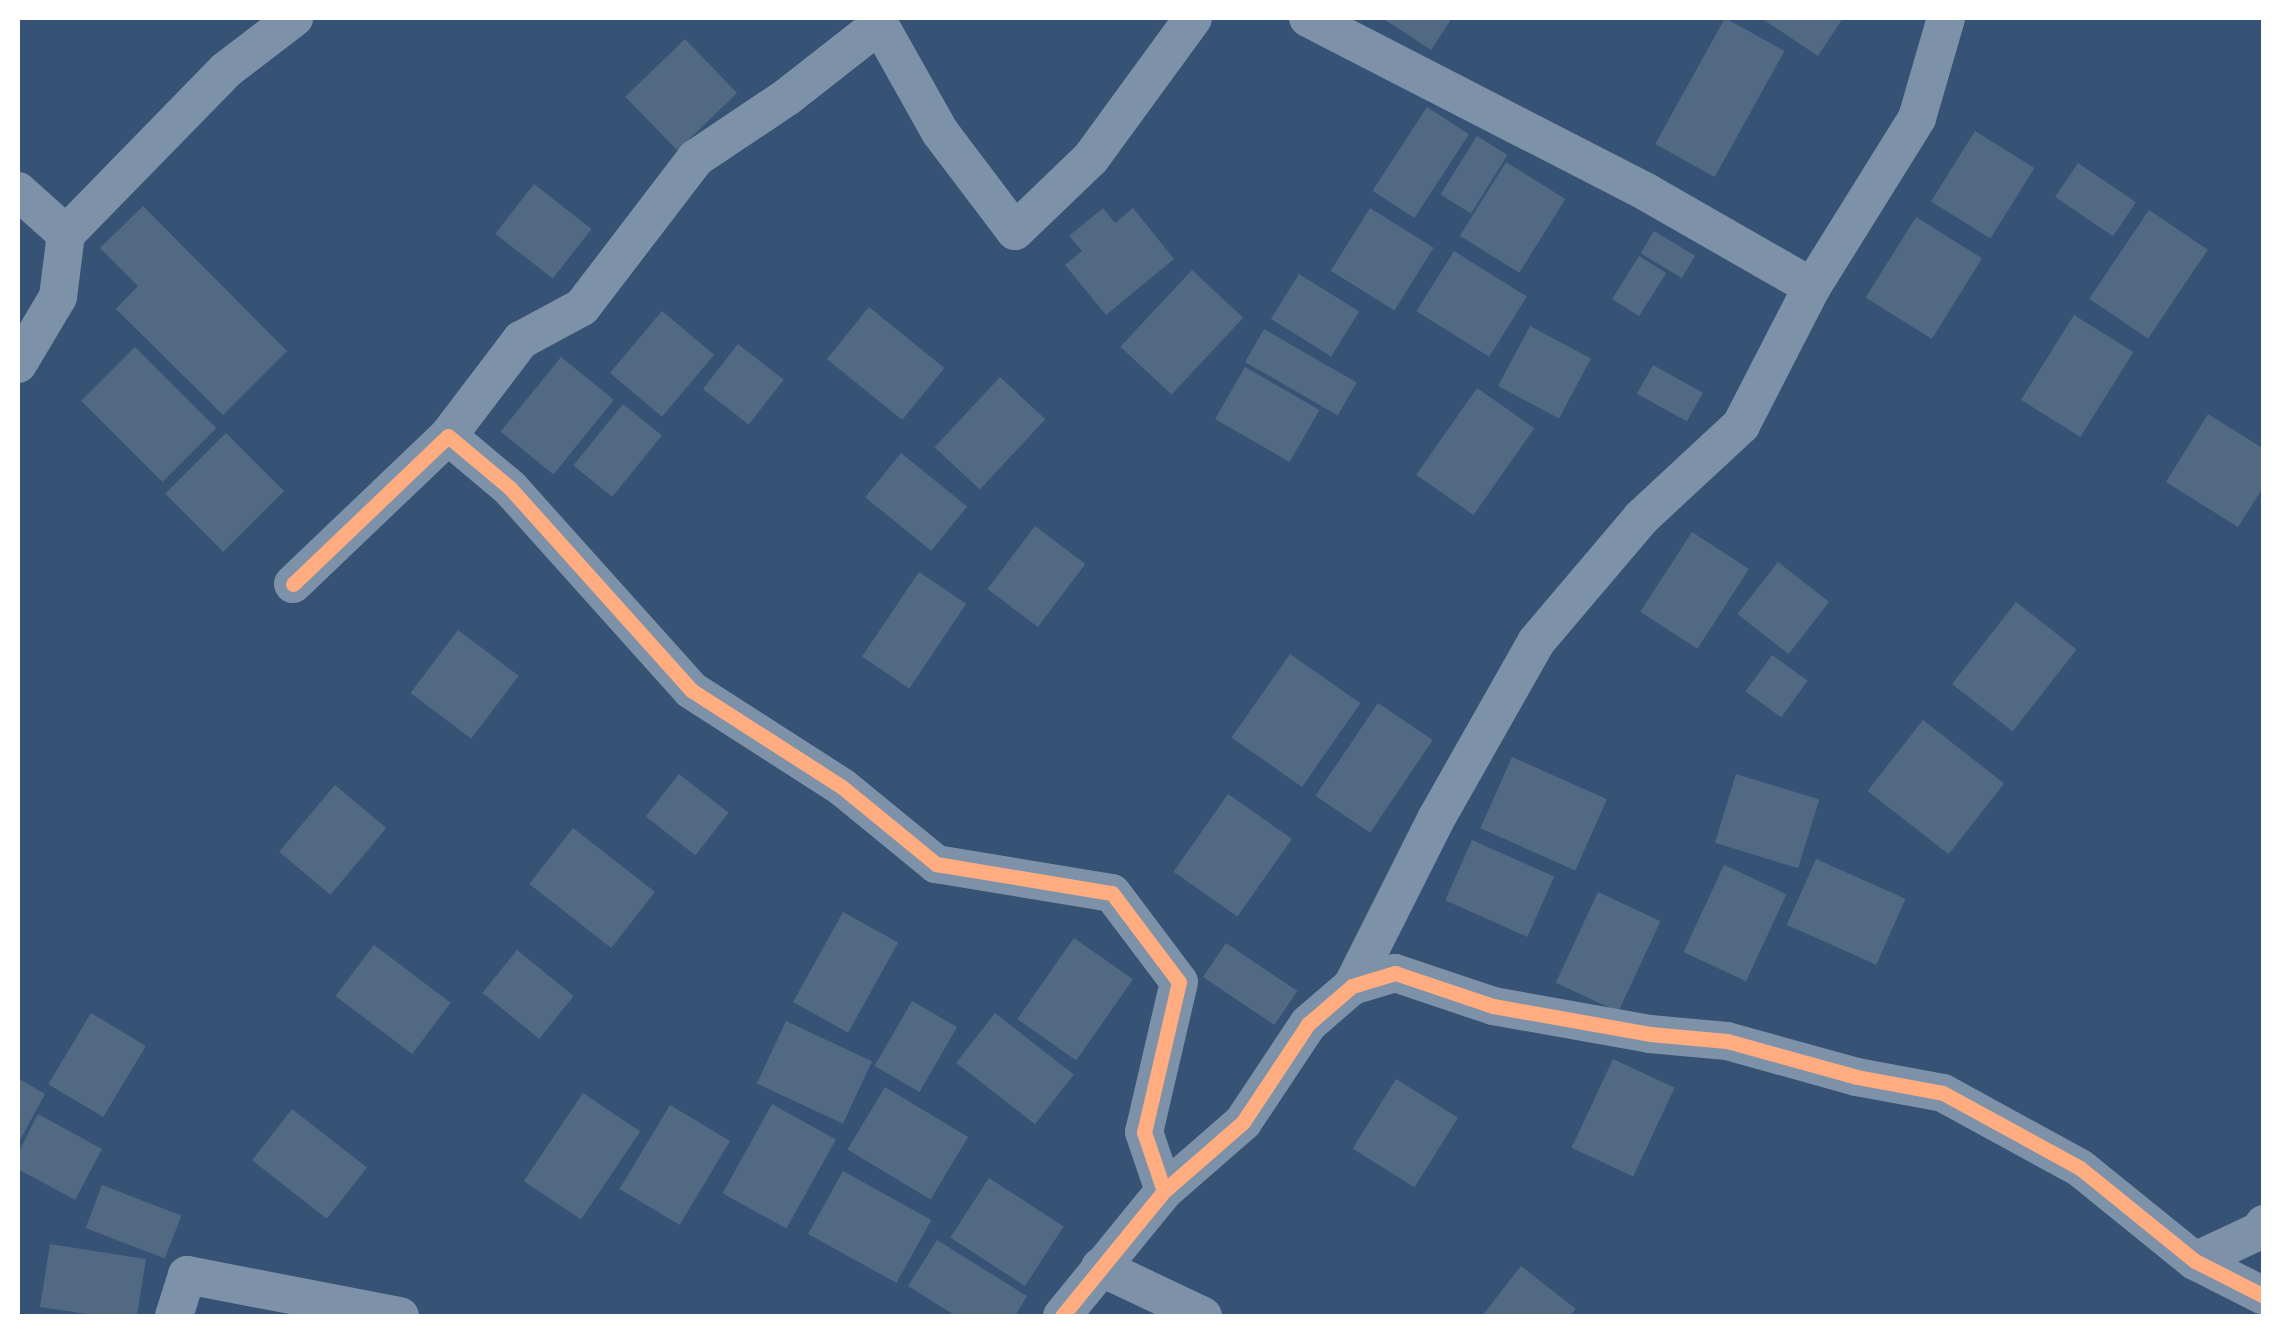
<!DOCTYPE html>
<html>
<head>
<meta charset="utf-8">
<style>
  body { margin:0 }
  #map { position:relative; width:2281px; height:1334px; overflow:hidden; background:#365274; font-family:Helvetica,sans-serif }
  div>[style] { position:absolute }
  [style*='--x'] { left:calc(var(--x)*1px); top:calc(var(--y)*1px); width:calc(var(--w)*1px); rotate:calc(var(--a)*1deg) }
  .building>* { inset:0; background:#526984; transform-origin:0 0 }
  .street>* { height:38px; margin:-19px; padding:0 19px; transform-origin:19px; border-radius:19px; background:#7d92a8 }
  .cycleway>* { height:15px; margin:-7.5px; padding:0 7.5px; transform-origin:7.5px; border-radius:7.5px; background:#ffac80 }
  span { translate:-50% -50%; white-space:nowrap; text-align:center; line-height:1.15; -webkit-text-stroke:10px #1b4f8f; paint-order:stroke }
  .frame { position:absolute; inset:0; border:20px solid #fff; pointer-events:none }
</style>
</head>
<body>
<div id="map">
  <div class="building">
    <i style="clip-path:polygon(1382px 18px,1452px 18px,1431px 50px)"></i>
    <i style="left:1725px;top:18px;width:68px;height:144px;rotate:29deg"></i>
    <i style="clip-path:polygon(1761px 18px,1843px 18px,1818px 56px)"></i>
    <i style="left:685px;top:39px;width:75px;height:83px;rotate:46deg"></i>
    <i style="left:1427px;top:107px;width:50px;height:100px;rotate:33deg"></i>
    <i style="left:1975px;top:131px;width:70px;height:83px;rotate:32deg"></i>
    <i style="left:1477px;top:136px;width:36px;height:69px;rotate:32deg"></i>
    <i style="left:1506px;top:162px;width:70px;height:87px;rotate:32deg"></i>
    <i style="left:2078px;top:163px;width:70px;height:41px;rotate:34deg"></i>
    <i style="left:534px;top:184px;width:73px;height:63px;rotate:38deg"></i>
    <i style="clip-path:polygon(143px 206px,287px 351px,223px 415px,116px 309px,138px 286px,100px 248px)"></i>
    <i style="clip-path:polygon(1103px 208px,1115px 223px,1133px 208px,1174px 259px,1106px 315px,1065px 265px,1082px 251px,1069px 236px)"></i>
    <i style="left:1370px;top:208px;width:75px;height:74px;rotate:32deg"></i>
    <i style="left:2149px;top:210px;width:71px;height:107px;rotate:34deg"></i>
    <i style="left:1916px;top:217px;width:78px;height:95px;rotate:32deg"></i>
    <i style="left:1654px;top:231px;width:48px;height:26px;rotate:31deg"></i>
    <i style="left:1454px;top:251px;width:86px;height:71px;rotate:32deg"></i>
    <i style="left:1639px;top:256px;width:32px;height:51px;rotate:32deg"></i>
    <i style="left:1192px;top:270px;width:70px;height:105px;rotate:43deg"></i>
    <i style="left:1299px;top:274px;width:71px;height:53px;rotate:32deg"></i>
    <i style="left:869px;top:307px;width:97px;height:67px;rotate:39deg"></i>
    <i style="left:662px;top:311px;width:68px;height:81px;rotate:40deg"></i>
    <i style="left:2074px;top:315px;width:70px;height:100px;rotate:32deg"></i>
    <i style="left:1530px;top:326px;width:69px;height:68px;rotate:28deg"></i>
    <i style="left:1264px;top:329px;width:107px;height:38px;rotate:30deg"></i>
    <i style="left:738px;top:344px;width:58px;height:57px;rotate:38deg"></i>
    <i style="left:135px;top:347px;width:115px;height:76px;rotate:45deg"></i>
    <i style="left:561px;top:357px;width:68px;height:96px;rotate:39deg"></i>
    <i style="left:1653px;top:365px;width:57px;height:33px;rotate:29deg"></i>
    <i style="left:1245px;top:367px;width:86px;height:60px;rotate:30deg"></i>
    <i style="left:1000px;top:377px;width:62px;height:96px;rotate:43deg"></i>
    <i style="left:1477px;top:388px;width:70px;height:106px;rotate:35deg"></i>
    <i style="left:623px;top:404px;width:50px;height:79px;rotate:39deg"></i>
    <i style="clip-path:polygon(2208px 414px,2264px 449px,2264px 486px,2238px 527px,2166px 482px)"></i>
    <i style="left:226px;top:433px;width:82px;height:86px;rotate:45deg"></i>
    <i style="left:901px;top:453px;width:85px;height:57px;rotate:39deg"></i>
    <i style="left:1035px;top:526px;width:63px;height:79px;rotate:37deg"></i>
    <i style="left:1692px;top:532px;width:68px;height:95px;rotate:33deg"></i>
    <i style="left:1778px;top:562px;width:65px;height:66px;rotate:38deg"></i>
    <i style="left:919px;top:572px;width:57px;height:102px;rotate:34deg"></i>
    <i style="left:2016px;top:602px;width:77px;height:104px;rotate:38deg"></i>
    <i style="left:458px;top:630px;width:76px;height:79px;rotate:37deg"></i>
    <i style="left:1290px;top:654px;width:86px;height:102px;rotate:35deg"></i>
    <i style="left:1772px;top:655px;width:44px;height:45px;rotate:36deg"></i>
    <i style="left:1378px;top:703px;width:66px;height:112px;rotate:34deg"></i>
    <i style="left:1923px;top:720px;width:103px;height:90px;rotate:38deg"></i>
    <i style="left:1512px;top:757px;width:104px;height:78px;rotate:24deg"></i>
    <i style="left:679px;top:774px;width:63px;height:54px;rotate:38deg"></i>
    <i style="left:1736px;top:774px;width:87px;height:72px;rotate:17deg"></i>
    <i style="left:335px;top:785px;width:67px;height:87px;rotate:40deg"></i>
    <i style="left:1228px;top:794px;width:78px;height:95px;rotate:35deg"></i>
    <i style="left:573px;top:828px;width:104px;height:71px;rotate:38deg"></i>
    <i style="left:1472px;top:840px;width:90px;height:66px;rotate:24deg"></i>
    <i style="left:1816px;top:859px;width:98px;height:72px;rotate:24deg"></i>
    <i style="left:1724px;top:865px;width:69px;height:96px;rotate:25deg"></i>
    <i style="left:1598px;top:892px;width:69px;height:100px;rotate:25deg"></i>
    <i style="left:843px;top:912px;width:63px;height:103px;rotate:29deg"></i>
    <i style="left:1074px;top:938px;width:72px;height:99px;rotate:35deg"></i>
    <i style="left:1226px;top:943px;width:86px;height:41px;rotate:34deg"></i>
    <i style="left:374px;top:945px;width:96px;height:64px;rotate:37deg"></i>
    <i style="left:517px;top:950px;width:73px;height:55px;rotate:39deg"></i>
    <i style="left:912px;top:1001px;width:52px;height:75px;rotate:30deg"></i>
    <i style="left:91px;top:1013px;width:64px;height:83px;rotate:31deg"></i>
    <i style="left:995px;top:1013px;width:100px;height:63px;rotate:38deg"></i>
    <i style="left:786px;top:1021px;width:95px;height:69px;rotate:25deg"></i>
    <i style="left:1613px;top:1059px;width:68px;height:98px;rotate:25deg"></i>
    <i style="clip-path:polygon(18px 1078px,45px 1094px,18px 1144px)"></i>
    <i style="left:1396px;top:1079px;width:73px;height:82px;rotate:32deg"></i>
    <i style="left:885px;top:1087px;width:97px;height:73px;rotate:31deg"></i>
    <i style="left:583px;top:1093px;width:69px;height:106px;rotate:34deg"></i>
    <i style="left:772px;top:1104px;width:73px;height:102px;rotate:29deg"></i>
    <i style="left:670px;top:1105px;width:70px;height:98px;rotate:31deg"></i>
    <i style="left:292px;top:1109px;width:95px;height:65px;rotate:38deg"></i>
    <i style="clip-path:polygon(38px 1114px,102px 1149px,75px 1200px,18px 1169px,18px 1153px)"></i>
    <i style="left:843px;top:1171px;width:101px;height:72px;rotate:29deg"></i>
    <i style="left:989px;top:1178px;width:89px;height:71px;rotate:33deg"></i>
    <i style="left:102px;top:1185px;width:85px;height:46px;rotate:21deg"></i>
    <i style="clip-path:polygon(937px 1240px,1027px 1296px,1015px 1316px,956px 1316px,908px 1286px)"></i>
    <i style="clip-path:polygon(50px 1244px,146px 1259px,137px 1316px,100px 1316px,40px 1307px)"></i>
    <i style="clip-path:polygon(1521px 1266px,1576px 1309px,1570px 1316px,1482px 1316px)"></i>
  </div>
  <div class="street">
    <i style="--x:876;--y:18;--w:131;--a:60.7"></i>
    <i style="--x:940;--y:132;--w:124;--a:52.9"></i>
    <i style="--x:1015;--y:231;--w:105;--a:-43.8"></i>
    <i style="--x:1091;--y:158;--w:173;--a:-53.9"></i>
    <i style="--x:1308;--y:18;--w:382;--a:27.2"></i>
    <i style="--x:1648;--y:193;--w:189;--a:29.8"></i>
    <i style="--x:18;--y:191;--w:64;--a:41.9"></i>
    <i style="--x:66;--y:234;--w:229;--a:-45.7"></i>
    <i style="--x:226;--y:70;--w:86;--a:-37.4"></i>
    <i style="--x:18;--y:364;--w:78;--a:-59.2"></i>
    <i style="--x:58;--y:297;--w:64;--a:-82.8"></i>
    <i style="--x:448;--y:436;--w:121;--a:-52.8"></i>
    <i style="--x:521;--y:340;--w:69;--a:-28.4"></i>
    <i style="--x:582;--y:307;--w:188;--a:-52.6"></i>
    <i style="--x:696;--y:158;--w:110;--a:-33.8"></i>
    <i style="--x:787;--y:97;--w:118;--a:-38.1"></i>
    <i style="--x:293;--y:584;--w:214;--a:-43.7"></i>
    <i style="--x:448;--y:436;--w:81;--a:40"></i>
    <i style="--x:510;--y:488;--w:271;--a:48.1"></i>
    <i style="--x:691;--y:690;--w:179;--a:32.7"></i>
    <i style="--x:842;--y:787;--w:122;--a:39.3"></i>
    <i style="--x:936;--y:864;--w:178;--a:9.4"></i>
    <i style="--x:1112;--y:893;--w:111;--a:53"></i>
    <i style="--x:1179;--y:982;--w:154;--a:103.1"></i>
    <i style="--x:1144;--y:1132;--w:62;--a:71.3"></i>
    <i style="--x:1352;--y:986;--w:187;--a:-63.3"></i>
    <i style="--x:1436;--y:819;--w:203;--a:-60.5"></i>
    <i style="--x:1536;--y:642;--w:162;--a:-49.7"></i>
    <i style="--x:1641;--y:518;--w:137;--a:-42.9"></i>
    <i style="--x:1741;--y:425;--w:155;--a:-62.8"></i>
    <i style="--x:1812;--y:287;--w:199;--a:-58.1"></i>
    <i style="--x:1917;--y:118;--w:104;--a:-73.8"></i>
    <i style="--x:2195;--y:1261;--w:71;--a:-25.1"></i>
    <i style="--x:2259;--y:1231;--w:9;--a:-54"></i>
    <i style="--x:1100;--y:1267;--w:114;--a:25.4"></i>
    <i style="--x:174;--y:1316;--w:43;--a:-72.4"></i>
    <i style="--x:187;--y:1275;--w:217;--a:10.9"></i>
    <i style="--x:1062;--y:1316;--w:161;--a:-50.8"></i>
    <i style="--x:1164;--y:1191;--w:105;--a:-41.1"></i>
    <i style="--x:1243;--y:1122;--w:118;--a:-56.4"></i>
    <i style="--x:1308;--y:1024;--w:58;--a:-40.8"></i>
    <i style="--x:1352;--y:986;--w:45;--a:-16.8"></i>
    <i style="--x:1395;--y:973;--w:103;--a:18.6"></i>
    <i style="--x:1493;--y:1006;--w:159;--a:10.1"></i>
    <i style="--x:1650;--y:1034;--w:77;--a:5.2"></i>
    <i style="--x:1727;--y:1041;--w:135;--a:15.5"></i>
    <i style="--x:1857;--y:1077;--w:87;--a:10.5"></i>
    <i style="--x:1943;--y:1093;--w:156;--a:28.7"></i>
    <i style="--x:2080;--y:1168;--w:148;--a:39"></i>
    <i style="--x:2195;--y:1261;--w:77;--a:26.9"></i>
  </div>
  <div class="cycleway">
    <i style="--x:293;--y:584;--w:214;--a:-43.7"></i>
    <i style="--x:448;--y:436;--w:81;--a:40"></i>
    <i style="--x:510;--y:488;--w:271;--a:48.1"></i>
    <i style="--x:691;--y:690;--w:179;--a:32.7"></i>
    <i style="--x:842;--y:787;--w:122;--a:39.3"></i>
    <i style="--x:936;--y:864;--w:178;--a:9.4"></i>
    <i style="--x:1112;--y:893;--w:111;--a:53"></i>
    <i style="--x:1179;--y:982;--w:154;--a:103.1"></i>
    <i style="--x:1144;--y:1132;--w:62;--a:71.3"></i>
    <i style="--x:1062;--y:1316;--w:161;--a:-50.8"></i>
    <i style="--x:1164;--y:1191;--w:105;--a:-41.1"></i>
    <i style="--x:1243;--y:1122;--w:118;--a:-56.4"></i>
    <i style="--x:1308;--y:1024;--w:58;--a:-40.8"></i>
    <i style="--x:1352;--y:986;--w:45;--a:-16.8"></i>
    <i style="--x:1395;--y:973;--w:103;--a:18.6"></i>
    <i style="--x:1493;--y:1006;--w:159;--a:10.1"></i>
    <i style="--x:1650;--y:1034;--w:77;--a:5.2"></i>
    <i style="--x:1727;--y:1041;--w:135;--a:15.5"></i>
    <i style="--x:1857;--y:1077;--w:87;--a:10.5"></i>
    <i style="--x:1943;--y:1093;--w:156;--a:28.7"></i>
    <i style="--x:2080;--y:1168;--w:148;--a:39"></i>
    <i style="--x:2195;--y:1261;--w:77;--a:26.9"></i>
  </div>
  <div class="frame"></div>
</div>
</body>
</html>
